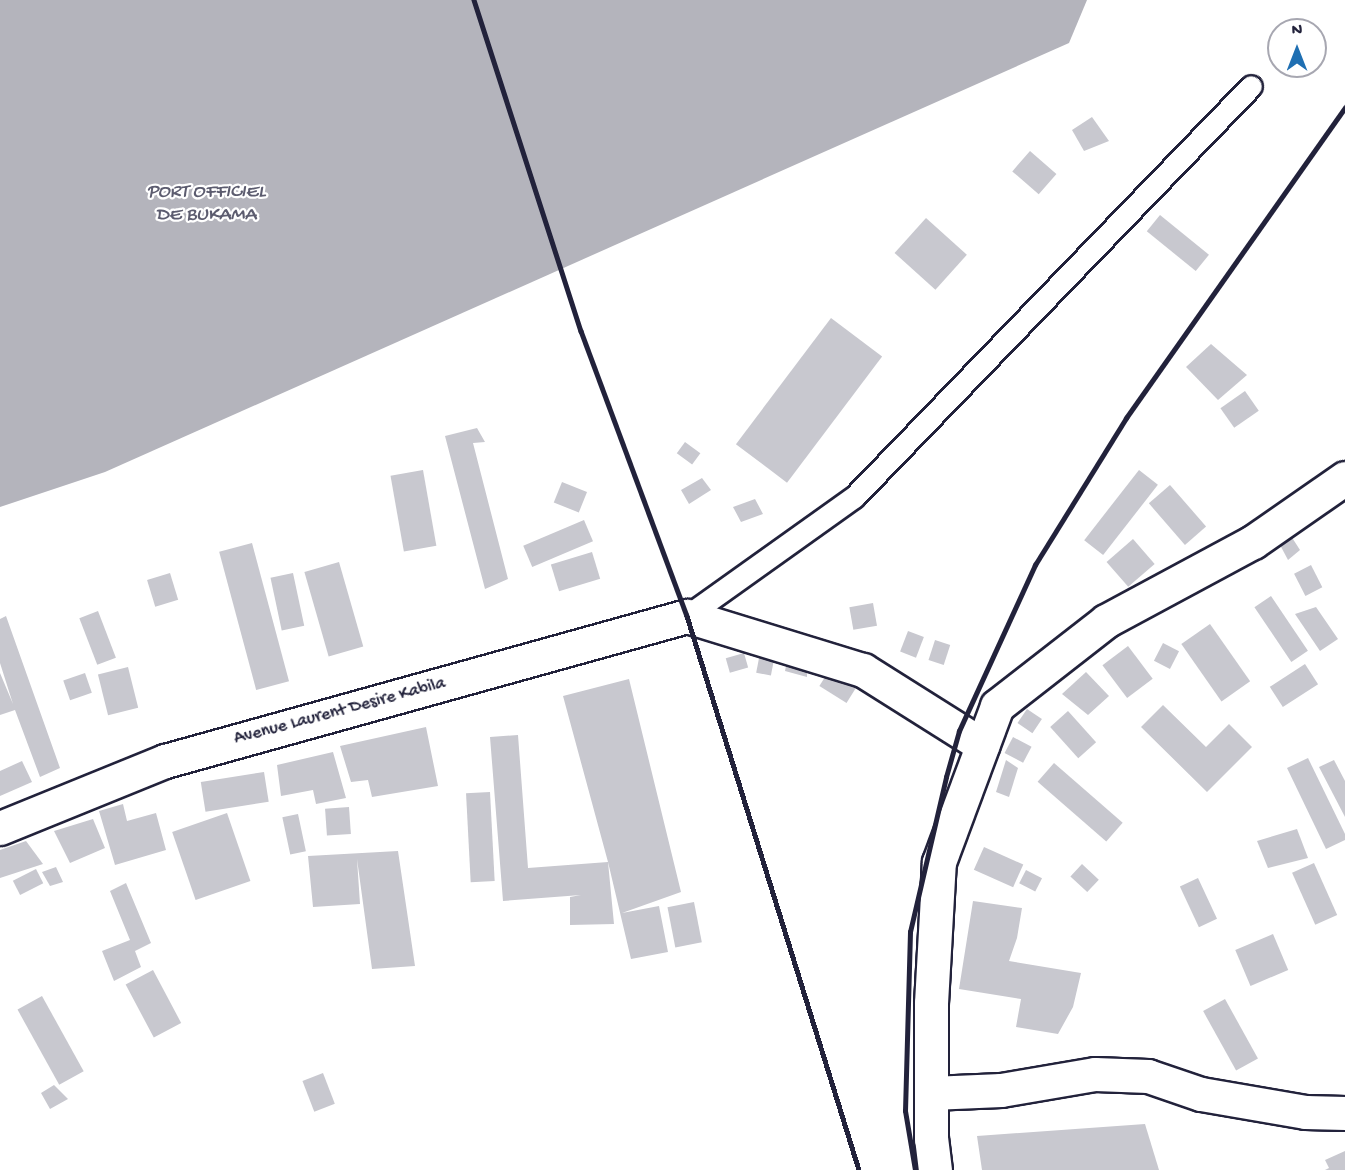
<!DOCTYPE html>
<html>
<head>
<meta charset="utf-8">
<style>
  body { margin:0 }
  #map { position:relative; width:1345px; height:1170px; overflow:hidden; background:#fff; font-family:"Gochi Hand",sans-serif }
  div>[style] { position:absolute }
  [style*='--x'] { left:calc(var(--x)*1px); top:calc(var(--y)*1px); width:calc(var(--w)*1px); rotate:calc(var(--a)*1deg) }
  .water>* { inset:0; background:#b4b4bc }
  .building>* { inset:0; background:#c8c8cf; transform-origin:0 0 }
  .roads { filter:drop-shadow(2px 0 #22223b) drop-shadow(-2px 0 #22223b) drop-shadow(0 2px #22223b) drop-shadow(0 -2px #22223b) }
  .lane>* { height:21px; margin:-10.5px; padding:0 10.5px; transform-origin:10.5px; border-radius:10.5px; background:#fff }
  .street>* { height:33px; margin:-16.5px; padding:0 16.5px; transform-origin:16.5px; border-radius:16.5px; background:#fff }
  .secondary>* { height:33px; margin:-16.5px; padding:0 16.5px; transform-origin:16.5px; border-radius:16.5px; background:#fff }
  .rail>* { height:4.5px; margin:-2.25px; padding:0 2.25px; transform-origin:2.25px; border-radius:2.25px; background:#22223b }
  span { translate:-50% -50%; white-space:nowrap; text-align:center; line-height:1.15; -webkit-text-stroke:4.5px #fff; paint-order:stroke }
  .street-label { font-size:18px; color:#22223b }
  .water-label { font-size:20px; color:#5c5c6f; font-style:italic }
  .north { position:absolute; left:1267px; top:18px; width:60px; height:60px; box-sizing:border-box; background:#fff; border:2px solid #a7a7b1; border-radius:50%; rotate:0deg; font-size:16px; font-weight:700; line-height:24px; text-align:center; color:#22223b }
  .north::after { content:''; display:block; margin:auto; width:21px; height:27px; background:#1f6fb2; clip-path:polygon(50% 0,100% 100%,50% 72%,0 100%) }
</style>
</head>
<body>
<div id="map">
  <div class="water">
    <i style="clip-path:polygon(0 0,1087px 0,1069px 43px,105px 472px,0 507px)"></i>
  </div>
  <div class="building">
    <i style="clip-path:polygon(1092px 117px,1109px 141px,1084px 151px,1072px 130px)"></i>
    <i style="left:1030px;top:151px;width:35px;height:27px;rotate:41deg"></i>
    <i style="left:1160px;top:215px;width:63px;height:21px;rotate:39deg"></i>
    <i style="left:926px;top:218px;width:55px;height:47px;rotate:42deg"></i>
    <i style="left:831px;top:318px;width:64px;height:158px;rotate:37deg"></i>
    <i style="clip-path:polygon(1211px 344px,1247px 375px,1218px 400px,1186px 367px)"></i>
    <i style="left:1245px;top:391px;width:24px;height:30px;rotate:55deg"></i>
    <i style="clip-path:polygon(477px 428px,485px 442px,473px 443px,508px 579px,485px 589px,445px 436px)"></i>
    <i style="left:685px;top:442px;width:19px;height:14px;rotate:36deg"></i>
    <i style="left:423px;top:470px;width:77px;height:33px;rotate:80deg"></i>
    <i style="left:1139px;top:470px;width:24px;height:89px;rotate:38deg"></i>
    <i style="clip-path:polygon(702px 478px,711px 490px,689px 504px,681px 490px)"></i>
    <i style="left:562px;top:482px;width:27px;height:22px;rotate:22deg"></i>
    <i style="left:1170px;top:485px;width:55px;height:28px;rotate:49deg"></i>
    <i style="clip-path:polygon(755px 499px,763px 514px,741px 522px,733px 507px)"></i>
    <i style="left:584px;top:520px;width:23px;height:66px;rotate:67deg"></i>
    <i style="clip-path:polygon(1291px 536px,1300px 550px,1288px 560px,1279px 543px)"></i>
    <i style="left:1133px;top:539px;width:33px;height:35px;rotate:49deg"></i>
    <i style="left:252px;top:543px;width:143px;height:34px;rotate:75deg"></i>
    <i style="left:592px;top:552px;width:28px;height:43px;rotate:73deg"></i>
    <i style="left:339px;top:562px;width:88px;height:36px;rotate:74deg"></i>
    <i style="left:1311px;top:565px;width:25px;height:19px;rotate:63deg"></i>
    <i style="left:170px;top:573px;width:28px;height:24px;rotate:73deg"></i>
    <i style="left:293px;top:573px;width:54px;height:23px;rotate:78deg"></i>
    <i style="left:1271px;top:596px;width:66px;height:20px;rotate:56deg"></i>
    <i style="left:873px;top:603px;width:23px;height:24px;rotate:80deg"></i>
    <i style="clip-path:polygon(1316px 607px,1338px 639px,1320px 651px,1295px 614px)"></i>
    <i style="left:98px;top:611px;width:50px;height:20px;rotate:69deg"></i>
    <i style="clip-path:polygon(6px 616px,60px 768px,40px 777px,15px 710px,0 715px,0 673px,13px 704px,0 663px,0 619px)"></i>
    <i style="left:1210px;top:624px;width:70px;height:35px;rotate:55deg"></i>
    <i style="left:908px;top:631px;width:17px;height:22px;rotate:21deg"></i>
    <i style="left:935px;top:640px;width:16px;height:21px;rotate:18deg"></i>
    <i style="left:1163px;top:643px;width:18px;height:20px;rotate:27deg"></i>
    <i style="left:1128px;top:646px;width:41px;height:32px;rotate:53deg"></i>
    <i style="left:744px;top:653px;width:15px;height:19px;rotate:74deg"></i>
    <i style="left:760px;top:653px;width:15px;height:20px;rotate:11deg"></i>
    <i style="clip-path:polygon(787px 661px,807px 666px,807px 677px,785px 671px)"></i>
    <i style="left:1305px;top:664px;width:24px;height:42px;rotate:57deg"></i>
    <i style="left:128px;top:667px;width:42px;height:31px;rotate:76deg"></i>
    <i style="left:830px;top:669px;width:32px;height:20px;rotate:32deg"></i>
    <i style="clip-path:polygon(1086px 672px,1109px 696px,1088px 715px,1062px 694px)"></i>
    <i style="left:85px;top:673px;width:21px;height:23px;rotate:71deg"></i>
    <i style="clip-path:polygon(629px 679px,681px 892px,622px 913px,659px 906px,668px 952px,631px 959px,608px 862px,614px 924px,570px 925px,570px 897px,581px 895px,503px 901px,490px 737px,518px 735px,528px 868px,608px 862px,563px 696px)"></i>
    <i style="clip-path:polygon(1163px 705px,1206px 747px,1229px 724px,1252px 747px,1207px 792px,1141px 727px)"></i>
    <i style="left:1027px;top:709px;width:18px;height:17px;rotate:34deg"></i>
    <i style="left:1068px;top:711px;width:42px;height:24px;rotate:48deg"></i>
    <i style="clip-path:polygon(426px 727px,438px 786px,372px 797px,368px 780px,351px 782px,340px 746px)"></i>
    <i style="left:1013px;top:737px;width:21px;height:18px;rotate:28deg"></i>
    <i style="clip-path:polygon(333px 752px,346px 798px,316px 804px,313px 790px,281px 796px,277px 765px)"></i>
    <i style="clip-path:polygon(1308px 758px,1345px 834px,1345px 840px,1326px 849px,1287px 768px)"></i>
    <i style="clip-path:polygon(1006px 760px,1018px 768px,1009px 797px,996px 792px)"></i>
    <i style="clip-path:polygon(1334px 760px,1345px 781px,1345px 817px,1319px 767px)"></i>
    <i style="clip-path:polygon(22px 761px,32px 782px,0 796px,0 771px)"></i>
    <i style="left:1054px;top:763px;width:91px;height:25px;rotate:41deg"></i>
    <i style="left:264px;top:772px;width:30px;height:64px;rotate:81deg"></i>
    <i style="left:490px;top:792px;width:89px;height:24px;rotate:87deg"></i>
    <i style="clip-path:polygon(123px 804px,127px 821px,156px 813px,166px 850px,115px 865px,99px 811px)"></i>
    <i style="left:349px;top:807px;width:27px;height:24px;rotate:86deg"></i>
    <i style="left:227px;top:813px;width:72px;height:58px;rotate:71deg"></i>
    <i style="left:298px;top:814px;width:38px;height:16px;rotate:78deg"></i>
    <i style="clip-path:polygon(93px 819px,105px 848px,70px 863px,54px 831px)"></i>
    <i style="clip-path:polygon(1297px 829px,1308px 858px,1268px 868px,1257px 841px)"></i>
    <i style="clip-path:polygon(26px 841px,43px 864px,0 878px,0 850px)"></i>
    <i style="left:984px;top:847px;width:43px;height:25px;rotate:24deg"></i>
    <i style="clip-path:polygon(398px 851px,415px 966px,372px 969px,357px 859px,360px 904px,313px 907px,308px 856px)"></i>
    <i style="left:1314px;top:863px;width:57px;height:24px;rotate:66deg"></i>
    <i style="left:1082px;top:864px;width:23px;height:17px;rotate:43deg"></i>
    <i style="clip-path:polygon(56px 867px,63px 882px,50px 886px,42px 872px)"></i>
    <i style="left:36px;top:869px;width:16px;height:26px;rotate:63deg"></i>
    <i style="left:1026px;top:870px;width:18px;height:15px;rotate:27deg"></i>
    <i style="left:1198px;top:878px;width:45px;height:20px;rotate:65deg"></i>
    <i style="clip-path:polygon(126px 883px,151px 943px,135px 951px,141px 967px,114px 981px,102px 951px,130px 940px,110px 891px)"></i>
    <i style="clip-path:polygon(973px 901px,1022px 908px,1017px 938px,1009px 961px,1081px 973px,1073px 1007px,1058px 1034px,1016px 1027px,1021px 999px,959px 989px)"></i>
    <i style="left:694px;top:902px;width:41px;height:27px;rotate:79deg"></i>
    <i style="left:1273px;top:934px;width:39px;height:41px;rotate:67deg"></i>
    <i style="left:153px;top:970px;width:60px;height:31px;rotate:62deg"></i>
    <i style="left:42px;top:996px;width:86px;height:28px;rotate:61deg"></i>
    <i style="left:1225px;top:999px;width:68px;height:25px;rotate:61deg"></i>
    <i style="left:323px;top:1073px;width:33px;height:22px;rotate:69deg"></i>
    <i style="clip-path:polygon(54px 1085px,68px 1099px,50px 1109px,41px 1093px)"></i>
    <i style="clip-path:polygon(1145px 1124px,1159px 1170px,982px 1170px,977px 1136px)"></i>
    <i style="clip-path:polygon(1345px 1151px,1345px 1170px,1325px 1170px,1329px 1168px,1325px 1160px)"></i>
  </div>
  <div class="roads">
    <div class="lane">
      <i style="--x:687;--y:616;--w:205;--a:-35.5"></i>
      <i style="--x:854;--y:497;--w:571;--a:-45.99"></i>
    </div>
    <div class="street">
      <i style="--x:931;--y:1093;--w:70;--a:-2.5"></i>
      <i style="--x:1001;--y:1090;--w:95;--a:-9.7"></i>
      <i style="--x:1095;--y:1074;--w:53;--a:2.2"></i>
      <i style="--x:1148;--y:1076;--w:56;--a:18.8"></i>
      <i style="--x:1201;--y:1094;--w:106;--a:9.8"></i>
      <i style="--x:1305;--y:1112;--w:40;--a:1.4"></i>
    </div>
    <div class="secondary">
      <i style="--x:0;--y:828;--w:178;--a:-22.1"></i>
      <i style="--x:165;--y:761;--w:542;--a:-15.52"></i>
      <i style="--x:687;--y:616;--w:184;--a:17.1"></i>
      <i style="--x:863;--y:670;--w:141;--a:32.2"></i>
      <i style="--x:935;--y:1170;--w:31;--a:-97"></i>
      <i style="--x:931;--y:1139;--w:136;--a:-90"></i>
      <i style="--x:931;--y:1003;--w:141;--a:-86.8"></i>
      <i style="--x:939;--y:862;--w:166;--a:-69.6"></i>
      <i style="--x:997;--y:706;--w:138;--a:-37.9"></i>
      <i style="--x:1106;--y:621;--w:167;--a:-28.3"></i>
      <i style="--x:1253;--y:542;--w:112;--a:-34.8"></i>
    </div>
  </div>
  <div class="rail">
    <i style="--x:474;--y:0;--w:348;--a:72.1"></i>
    <i style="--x:581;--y:331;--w:304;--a:69.6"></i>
    <i style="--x:687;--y:616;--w:580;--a:72.75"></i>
    <i style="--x:915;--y:1170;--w:60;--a:-99.6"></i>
    <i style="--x:905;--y:1111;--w:179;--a:-88.4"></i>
    <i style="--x:910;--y:932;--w:159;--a:-76.9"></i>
    <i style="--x:946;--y:777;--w:48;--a:-74.2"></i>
    <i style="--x:959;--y:731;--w:183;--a:-65.4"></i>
    <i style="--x:1035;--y:565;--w:173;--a:-58.2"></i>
    <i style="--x:1126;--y:418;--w:380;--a:-54.8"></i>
  </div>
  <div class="street-label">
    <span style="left:340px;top:712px;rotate:-15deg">Avenue Laurent Desire Kabila</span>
  </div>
  <div class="water-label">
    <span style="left:206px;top:204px">PORT OFFICIEL<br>DE BUKAMA</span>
  </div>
  <div class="north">N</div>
</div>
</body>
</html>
